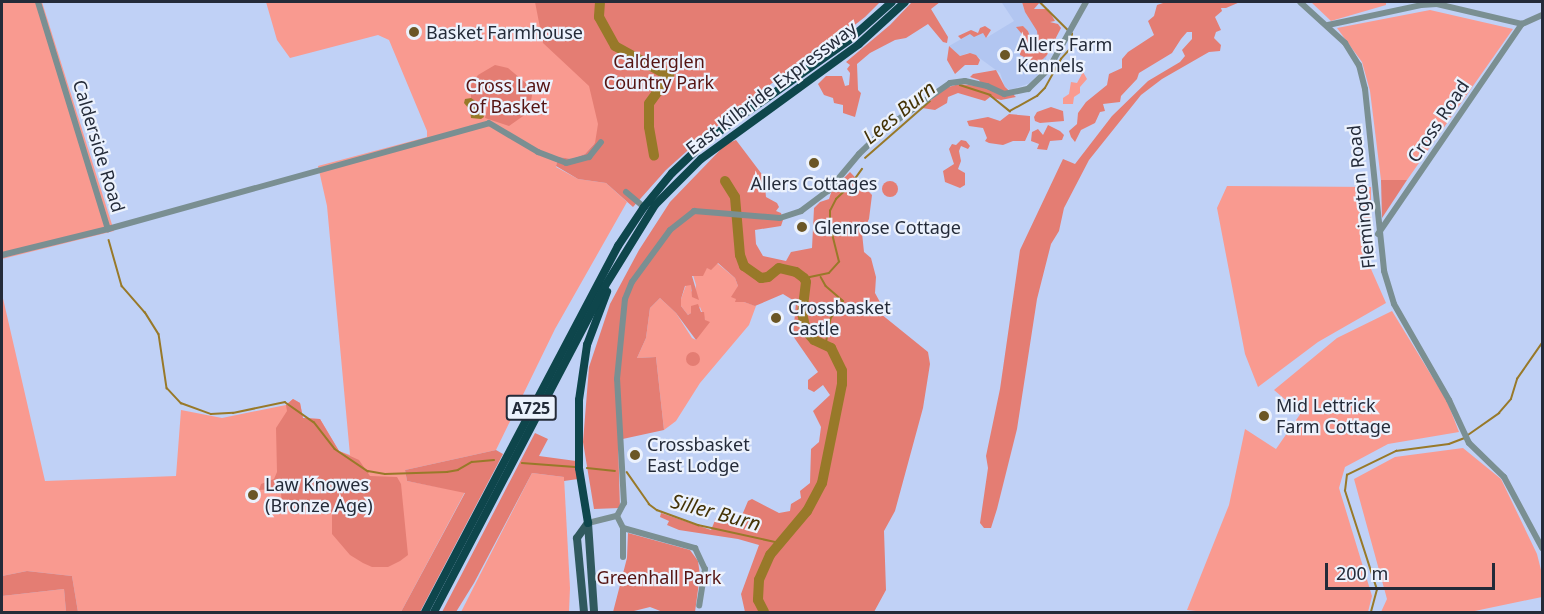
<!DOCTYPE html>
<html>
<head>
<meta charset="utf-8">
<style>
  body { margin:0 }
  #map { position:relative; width:1544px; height:614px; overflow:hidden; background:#c0d1f6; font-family:"Noto Sans",sans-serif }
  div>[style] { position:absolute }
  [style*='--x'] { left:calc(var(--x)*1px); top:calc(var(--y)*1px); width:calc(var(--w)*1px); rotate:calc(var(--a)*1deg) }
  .built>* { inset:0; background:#b2c6f1 }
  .green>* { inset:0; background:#f99a90 }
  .forest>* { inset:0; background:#e47d73 }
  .round { border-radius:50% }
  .water>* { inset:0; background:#987929 }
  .stream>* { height:1.5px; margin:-0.75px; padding:0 0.75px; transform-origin:0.75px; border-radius:0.75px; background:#987929 }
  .river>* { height:10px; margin:-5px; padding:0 5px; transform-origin:5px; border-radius:5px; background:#987929 }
  .minor>* { height:6px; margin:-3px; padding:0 3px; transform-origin:3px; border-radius:3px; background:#7a8f92 }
  .major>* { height:8px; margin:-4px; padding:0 4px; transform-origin:4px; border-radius:4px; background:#30595e }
  .highway>* { height:8px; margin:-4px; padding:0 4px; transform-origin:4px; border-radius:4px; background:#0e464c }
  .dots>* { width:16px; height:16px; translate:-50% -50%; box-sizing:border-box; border:3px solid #ecf2fd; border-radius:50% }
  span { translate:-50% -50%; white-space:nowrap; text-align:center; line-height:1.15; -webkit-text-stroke:4.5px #ecf2fd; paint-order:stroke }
  .shield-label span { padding:2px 4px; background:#ecf2fd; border:2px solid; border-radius:4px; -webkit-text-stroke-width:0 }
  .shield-label { font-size:16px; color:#242b39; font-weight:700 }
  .poi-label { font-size:18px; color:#242b39 }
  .left { translate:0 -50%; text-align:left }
  .park-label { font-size:18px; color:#551412 }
  .street-label { font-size:18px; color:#242b39 }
  .water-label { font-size:20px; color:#443306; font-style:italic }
  .frame { position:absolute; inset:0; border:3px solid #242b39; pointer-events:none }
  .scale { position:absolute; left:1325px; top:563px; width:170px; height:27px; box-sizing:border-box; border:3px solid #242b39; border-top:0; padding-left:8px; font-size:18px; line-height:21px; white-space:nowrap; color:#242b39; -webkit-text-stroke:4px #ecf2fd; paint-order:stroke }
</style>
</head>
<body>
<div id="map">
  <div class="built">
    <i style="clip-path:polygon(1007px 2px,1022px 2px,1025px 12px,1038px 31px,1038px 40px,1034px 48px,1028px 31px,1023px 26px,1017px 27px,1027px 39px,1020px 50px,1025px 59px,1038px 64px,1047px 55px,1043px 69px,1030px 83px,1010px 90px,1005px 87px,1000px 73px,978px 57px,968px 53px,960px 56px,949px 46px,970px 34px,983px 33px,986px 38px,1014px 21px,1002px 3px)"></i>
  </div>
  <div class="green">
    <i style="clip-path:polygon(2px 2px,42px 2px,114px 231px,2px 259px)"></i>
    <i style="clip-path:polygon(266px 2px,879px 2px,861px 19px,688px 140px,594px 144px,585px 154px,572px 159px,559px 157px,556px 167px,578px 179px,606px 183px,627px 202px,555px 329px,496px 450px,405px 470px,407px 481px,465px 492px,401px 612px,78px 612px,72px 576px,27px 571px,2px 576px,2px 294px,45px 481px,176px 476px,181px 410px,222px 418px,286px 405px,293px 399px,300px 403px,303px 418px,320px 419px,339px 451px,350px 455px,327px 206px,318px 166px,427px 137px,427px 131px,389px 40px,378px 35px,290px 58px,277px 40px)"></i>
    <i style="clip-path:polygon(1311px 2px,1386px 2px,1386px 5px,1331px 21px)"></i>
    <i style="clip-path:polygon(1430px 10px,1513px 29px,1407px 180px,1381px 180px,1370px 91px,1362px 62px,1337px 28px)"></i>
    <i style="clip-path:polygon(1083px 72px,1087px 79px,1080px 87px,1080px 93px,1074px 97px,1073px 104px,1063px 104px,1063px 98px,1069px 94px,1071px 82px,1077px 83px)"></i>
    <i style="clip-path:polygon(1227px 186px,1371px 187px,1371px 269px,1386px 303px,1318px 342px,1258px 387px,1245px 354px,1217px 208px)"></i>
    <i style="clip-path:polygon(717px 263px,735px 278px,738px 286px,736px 302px,744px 302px,756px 306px,749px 325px,700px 383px,676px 421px,664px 430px,656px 357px,637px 358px,646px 338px,650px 308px,660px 298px,676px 313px,692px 338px,696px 340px,705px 320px,700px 307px,688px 315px,681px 306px,681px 299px,686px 285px,692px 285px,691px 291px,695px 293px,696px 285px,693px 275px)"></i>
    <i style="clip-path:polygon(1392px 311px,1447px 401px,1459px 432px,1388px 444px,1345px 467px,1339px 488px,1372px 596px,1368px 612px,1205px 612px,1187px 610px,1229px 505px,1245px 429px,1276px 449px,1301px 413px,1274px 390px,1337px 338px)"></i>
    <i style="clip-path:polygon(1463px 448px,1501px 479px,1537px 554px,1542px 574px,1542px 597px,1470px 612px,1381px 612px,1387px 599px,1354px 479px,1395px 457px)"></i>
    <i style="clip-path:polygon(532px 473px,564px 477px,570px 588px,569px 612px,461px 612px)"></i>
    <i style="clip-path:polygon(64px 589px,66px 612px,2px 612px,2px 596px)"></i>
  </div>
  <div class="forest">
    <i style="clip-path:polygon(535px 2px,880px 2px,865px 17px,825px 48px,790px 69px,697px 142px,666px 170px,633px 207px,606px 183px,578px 179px,556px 166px,559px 157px,572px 159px,585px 154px,595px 143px,598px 124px,589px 86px,543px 43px)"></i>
    <i style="clip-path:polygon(912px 2px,940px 2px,931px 9px,948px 37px,947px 43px,943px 42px,928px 24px,906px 38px,895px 40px,870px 53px,857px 64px,858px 90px,861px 93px,855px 117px,843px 113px,843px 105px,834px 103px,833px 98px,824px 95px,818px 84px,826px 76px,842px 76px,845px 86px,849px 85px,850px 73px,847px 69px,850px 65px,846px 62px,890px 25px)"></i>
    <i style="clip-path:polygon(1022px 2px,1040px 2px,1034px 9px,1048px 9px,1055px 21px,1050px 22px,1058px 24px,1061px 28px,1047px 55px,1038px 64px,1020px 55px,1020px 50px,1026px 39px,1016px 27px,1023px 26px,1028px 31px,1034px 48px,1038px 40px,1037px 31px,1025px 12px)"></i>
    <i style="clip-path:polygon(1166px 2px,1240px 2px,1226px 8px,1221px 8px,1222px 11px,1215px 17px,1221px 30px,1216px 32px,1214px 38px,1221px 45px,1220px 51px,1209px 52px,1162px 79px,1141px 95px,1089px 160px,1064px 208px,1059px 231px,1051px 244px,1037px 299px,1017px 429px,997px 509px,991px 528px,984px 528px,980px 523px,988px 468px,986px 456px,1000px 389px,1020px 250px,1063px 159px,1075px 164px,1112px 116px,1148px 81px,1180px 62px,1185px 56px,1182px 50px,1192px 39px,1192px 32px,1187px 32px,1181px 39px,1172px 53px,1139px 73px,1137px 79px,1121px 96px,1120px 102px,1103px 104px,1105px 111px,1100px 112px,1095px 123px,1081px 130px,1075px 142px,1071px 137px,1069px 131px,1077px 124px,1078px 113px,1086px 102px,1107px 85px,1109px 74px,1122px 68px,1122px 59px,1128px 52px,1154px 35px,1148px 21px,1154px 16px,1157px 5px)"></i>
    <i style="clip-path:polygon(985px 26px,991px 30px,986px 38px,983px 33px,974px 37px,970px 34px,961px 39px,958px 36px,971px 30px,978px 33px,980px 28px)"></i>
    <i style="clip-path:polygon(949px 46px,960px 56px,970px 53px,976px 55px,980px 60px,978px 65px,965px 65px,955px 74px,947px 60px)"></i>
    <i style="clip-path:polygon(495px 65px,508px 68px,527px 84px,532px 95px,530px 107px,526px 114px,509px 126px,485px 118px,488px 105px,471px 99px,471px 85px,478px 75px)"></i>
    <i style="clip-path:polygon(996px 70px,1005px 87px,1016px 97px,1001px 100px,990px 97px,985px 101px,958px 93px,948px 97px,947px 103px,935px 110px,922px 108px,945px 88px,959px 84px,979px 86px,981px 83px,979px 80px,970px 77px,973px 74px)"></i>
    <i style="clip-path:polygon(1051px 107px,1063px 111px,1064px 121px,1040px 123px,1035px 121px,1034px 117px,1037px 112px)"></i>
    <i style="clip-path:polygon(1009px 114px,1030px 116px,1030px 130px,1025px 141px,1013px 141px,1003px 145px,989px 143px,985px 141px,987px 138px,983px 128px,969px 126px,967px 121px,988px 117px,1000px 121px)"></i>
    <i style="clip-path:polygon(1048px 125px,1060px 131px,1064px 135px,1062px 140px,1050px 141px,1047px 150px,1037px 149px,1039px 144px,1031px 141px,1032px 132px,1038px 129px,1043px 135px)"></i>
    <i style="clip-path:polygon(736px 140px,764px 177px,766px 197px,777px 203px,779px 207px,776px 211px,781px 213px,783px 220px,781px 226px,755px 230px,756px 244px,763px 256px,786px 261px,791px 252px,812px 248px,814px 208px,820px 202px,829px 199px,832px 190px,850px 172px,872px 195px,869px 219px,862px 233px,864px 252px,871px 258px,876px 277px,875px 293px,881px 304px,881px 314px,928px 352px,930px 364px,923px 408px,895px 511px,884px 531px,886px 590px,874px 612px,745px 612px,741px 594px,759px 545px,738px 539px,679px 530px,667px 525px,669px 521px,660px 517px,661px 513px,711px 530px,716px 518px,740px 520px,748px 501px,752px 499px,779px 513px,790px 511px,791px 504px,801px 498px,800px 491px,810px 483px,811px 449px,819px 442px,821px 427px,813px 411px,830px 395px,823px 385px,814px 392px,808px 389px,808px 380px,818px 372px,793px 336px,796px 302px,783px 294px,755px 306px,744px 302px,735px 302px,736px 299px,731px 297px,738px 286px,735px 278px,718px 263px,711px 270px,707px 268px,703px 276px,692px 276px,699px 300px,692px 297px,691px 285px,685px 286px,681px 299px,681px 306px,688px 315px,691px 313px,691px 306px,698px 304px,701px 312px,704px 312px,705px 320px,710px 322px,696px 340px,676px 313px,660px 298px,650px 308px,646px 338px,637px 358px,656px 357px,664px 430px,618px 440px,620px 508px,594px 509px,583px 442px,589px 367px,610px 304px,639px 250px,670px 202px,726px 144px)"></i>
    <i style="clip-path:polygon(961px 140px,966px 141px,970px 146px,968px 149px,961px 146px,959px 151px,961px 161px,958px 169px,965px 173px,965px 185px,960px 188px,945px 182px,943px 171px,954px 164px,949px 149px,952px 144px,956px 145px)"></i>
    <i style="clip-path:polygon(1381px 180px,1407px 180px,1382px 218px)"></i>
    <i class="round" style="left:882px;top:181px;width:16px;height:16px"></i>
    <i class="round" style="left:686px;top:352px;width:14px;height:14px"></i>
    <i style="clip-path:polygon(293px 399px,300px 403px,303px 418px,320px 419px,339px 451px,359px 460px,370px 476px,397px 477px,401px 484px,408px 555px,400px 561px,388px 567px,372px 567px,363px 563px,350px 555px,332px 534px,332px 512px,309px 507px,282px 505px,281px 493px,271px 489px,259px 490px,261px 484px,274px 479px,277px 472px,276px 428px,287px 411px,286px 405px)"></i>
    <i style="clip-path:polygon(535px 433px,548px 439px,539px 456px,576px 461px,578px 479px,564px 481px,564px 477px,532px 473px,474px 583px,456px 612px,442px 612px)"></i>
    <i style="clip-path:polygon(496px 450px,503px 454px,420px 612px,401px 612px,465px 493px,407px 481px,405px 470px)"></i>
    <i style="clip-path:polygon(628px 533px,690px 550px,698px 561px,700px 575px,695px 612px,663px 612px,650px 607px,630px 612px,613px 612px,627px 558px)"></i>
    <i style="clip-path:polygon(27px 571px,72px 576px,78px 612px,66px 612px,64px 589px,2px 596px,2px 576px)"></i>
  </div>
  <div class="water">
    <i style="clip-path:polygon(471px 98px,480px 104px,484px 117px,481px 119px,471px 118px,470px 110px,464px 103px,465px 99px)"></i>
  </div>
  <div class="stream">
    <i style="--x:1040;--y:2;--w:40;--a:45"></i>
    <i style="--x:960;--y:85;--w:32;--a:18"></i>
    <i style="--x:990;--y:95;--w:26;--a:39"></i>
    <i style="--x:1010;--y:111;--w:31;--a:-29"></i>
    <i style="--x:1037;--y:96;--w:11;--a:-45"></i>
    <i style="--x:1045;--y:88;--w:33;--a:-61"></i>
    <i style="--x:1061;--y:59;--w:15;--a:-48"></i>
    <i style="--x:1071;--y:48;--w:14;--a:-86"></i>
    <i style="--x:865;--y:158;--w:86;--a:-41.2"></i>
    <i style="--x:109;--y:240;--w:48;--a:74.2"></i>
    <i style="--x:122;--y:286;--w:35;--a:49"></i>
    <i style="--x:145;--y:312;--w:26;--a:58"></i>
    <i style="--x:159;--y:334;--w:55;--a:81.6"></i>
    <i style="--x:167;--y:388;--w:21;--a:47"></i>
    <i style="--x:181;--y:403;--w:32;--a:20"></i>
    <i style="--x:211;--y:414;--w:22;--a:-3"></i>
    <i style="--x:233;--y:413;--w:53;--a:-11.9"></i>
    <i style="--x:285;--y:402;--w:35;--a:35"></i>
    <i style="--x:314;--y:422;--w:34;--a:52"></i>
    <i style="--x:335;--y:449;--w:40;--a:34"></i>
    <i style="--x:368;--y:471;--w:17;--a:10"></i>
    <i style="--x:385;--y:474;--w:62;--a:-1.8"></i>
    <i style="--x:447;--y:472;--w:11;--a:-10"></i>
    <i style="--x:458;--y:470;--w:16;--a:-30"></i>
    <i style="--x:472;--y:462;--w:22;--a:-5"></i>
    <i style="--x:821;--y:277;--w:10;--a:61"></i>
    <i style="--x:826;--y:286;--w:23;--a:41"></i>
    <i style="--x:843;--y:301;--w:22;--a:124"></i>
    <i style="--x:831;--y:319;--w:26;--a:101"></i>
    <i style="--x:806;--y:282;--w:6;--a:-51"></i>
    <i style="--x:810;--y:277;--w:19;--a:-12"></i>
    <i style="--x:829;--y:273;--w:15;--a:-48"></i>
    <i style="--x:839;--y:262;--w:37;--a:-104"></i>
    <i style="--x:830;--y:226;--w:15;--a:-90"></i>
    <i style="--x:830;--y:211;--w:13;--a:-63"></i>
    <i style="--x:836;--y:199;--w:18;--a:-43"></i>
    <i style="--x:849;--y:187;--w:22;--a:-54"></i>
    <i style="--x:1468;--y:435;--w:38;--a:-35"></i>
    <i style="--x:1499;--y:413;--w:18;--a:-49"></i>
    <i style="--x:1511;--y:399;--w:21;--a:-73"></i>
    <i style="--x:1517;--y:379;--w:44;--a:-55.2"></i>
    <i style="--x:522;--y:463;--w:53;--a:4.3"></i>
    <i style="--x:587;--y:468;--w:28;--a:6"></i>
    <i style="--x:627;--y:472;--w:39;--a:55"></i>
    <i style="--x:649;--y:504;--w:10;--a:37"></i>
    <i style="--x:657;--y:510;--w:44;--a:20.1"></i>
    <i style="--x:698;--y:525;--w:84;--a:12.4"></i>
    <i style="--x:1371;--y:612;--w:23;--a:-75"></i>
    <i style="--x:1377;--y:590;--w:104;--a:-107.9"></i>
    <i style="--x:1345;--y:491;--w:16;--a:-83"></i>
    <i style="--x:1347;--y:475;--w:55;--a:-26.1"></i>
    <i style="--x:1396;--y:451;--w:53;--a:-7.5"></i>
    <i style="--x:1449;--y:444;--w:17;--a:-21"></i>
  </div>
  <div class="river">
    <i style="--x:600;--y:2;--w:15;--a:94"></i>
    <i style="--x:599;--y:17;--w:33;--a:61"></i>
    <i style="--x:615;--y:46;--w:62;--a:29.1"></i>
    <i style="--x:669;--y:76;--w:34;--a:126"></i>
    <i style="--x:649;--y:104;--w:23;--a:90"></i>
    <i style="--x:649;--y:127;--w:29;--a:80"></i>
    <i style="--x:725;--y:181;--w:19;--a:58"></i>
    <i style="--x:735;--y:197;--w:58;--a:85.1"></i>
    <i style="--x:740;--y:255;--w:12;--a:70"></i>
    <i style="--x:744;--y:266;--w:21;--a:35"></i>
    <i style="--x:761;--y:278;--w:7;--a:-8"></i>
    <i style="--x:768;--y:277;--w:14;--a:-39"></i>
    <i style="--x:779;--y:268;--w:17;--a:13"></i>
    <i style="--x:796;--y:272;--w:10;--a:37"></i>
    <i style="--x:804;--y:278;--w:4;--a:63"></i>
    <i style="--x:806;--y:282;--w:31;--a:97"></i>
    <i style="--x:802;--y:313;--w:18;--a:77"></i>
    <i style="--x:806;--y:331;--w:12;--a:48"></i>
    <i style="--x:814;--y:340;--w:19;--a:25"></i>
    <i style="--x:831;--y:348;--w:25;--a:64"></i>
    <i style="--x:842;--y:371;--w:13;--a:90"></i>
    <i style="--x:842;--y:384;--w:101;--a:101.4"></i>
    <i style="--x:822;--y:483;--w:32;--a:118"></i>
    <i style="--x:807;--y:511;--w:57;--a:130.1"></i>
    <i style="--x:770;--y:555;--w:27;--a:114"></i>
    <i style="--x:759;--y:580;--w:20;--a:93"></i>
    <i style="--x:758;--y:600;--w:13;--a:63"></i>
  </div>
  <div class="minor">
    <i style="--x:38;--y:2;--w:238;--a:72.9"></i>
    <i style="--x:1300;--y:2;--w:61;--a:42.3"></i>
    <i style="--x:1345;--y:43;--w:26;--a:58"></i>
    <i style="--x:1359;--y:65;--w:25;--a:76"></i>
    <i style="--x:1365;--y:89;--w:183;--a:84"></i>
    <i style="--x:1384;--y:271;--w:34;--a:73"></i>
    <i style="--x:1394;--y:304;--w:111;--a:60.2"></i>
    <i style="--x:1449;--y:400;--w:47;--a:65.1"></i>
    <i style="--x:1469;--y:443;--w:49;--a:44.2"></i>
    <i style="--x:1504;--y:477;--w:81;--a:61.8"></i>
    <i style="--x:1328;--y:25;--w:95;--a:-12.1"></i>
    <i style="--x:1421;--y:5;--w:16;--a:-4"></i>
    <i style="--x:1437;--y:4;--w:87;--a:13.2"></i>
    <i style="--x:1522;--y:24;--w:22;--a:-24"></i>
    <i style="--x:626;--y:192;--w:23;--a:40"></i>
    <i style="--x:1378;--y:234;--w:255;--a:-55.6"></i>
    <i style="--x:2;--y:255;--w:109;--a:-13.8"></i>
    <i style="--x:108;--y:229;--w:395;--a:-15.5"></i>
    <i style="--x:489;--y:123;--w:57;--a:30.6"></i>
    <i style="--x:538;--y:152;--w:30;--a:21"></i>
    <i style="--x:566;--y:163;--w:24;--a:-15"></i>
    <i style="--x:589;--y:157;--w:19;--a:-51"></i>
    <i style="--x:617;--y:516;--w:15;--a:-62"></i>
    <i style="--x:624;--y:503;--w:124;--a:-93.2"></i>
    <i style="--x:617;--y:379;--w:80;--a:-84.3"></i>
    <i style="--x:625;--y:299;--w:18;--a:-68"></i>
    <i style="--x:632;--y:282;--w:64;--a:-53.8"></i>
    <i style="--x:670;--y:230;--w:31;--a:-38"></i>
    <i style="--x:694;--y:211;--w:86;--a:4.7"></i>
    <i style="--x:780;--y:218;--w:22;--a:-18"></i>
    <i style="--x:801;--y:211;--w:34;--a:-37"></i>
    <i style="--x:828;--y:191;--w:48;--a:-50"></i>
    <i style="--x:859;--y:154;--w:37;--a:-44"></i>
    <i style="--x:886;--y:128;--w:78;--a:-35.1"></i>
    <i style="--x:950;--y:83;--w:15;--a:-8"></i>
    <i style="--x:965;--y:81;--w:23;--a:13"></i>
    <i style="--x:987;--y:86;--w:19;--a:25"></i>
    <i style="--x:1004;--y:94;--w:25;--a:-12"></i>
    <i style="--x:1028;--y:89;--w:28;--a:-44"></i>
    <i style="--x:1048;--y:70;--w:78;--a:-60.8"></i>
    <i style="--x:617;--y:516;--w:13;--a:63"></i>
    <i style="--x:623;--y:528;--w:29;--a:90"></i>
    <i style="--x:588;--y:523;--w:30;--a:-14"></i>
    <i style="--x:623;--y:528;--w:75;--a:15.5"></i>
    <i style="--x:695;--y:548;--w:23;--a:65"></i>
    <i style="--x:705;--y:569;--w:37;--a:99"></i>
  </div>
  <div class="major">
    <i style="--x:588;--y:523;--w:89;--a:86.1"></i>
    <i style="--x:584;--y:612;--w:74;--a:-95.4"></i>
    <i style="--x:577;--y:538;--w:19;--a:-54"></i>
  </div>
  <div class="highway">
    <i style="--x:588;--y:523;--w:56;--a:-99.3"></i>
    <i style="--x:579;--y:468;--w:68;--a:-90"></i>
    <i style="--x:579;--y:400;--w:56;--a:-81.7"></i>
    <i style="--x:587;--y:345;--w:57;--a:-69.3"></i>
    <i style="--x:425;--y:612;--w:414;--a:-62.2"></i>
    <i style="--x:618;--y:246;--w:47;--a:-56.3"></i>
    <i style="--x:644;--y:207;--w:44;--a:-50.5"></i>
    <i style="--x:672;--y:173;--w:47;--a:-43.3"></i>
    <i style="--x:706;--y:141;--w:175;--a:-35.2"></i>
    <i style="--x:849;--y:40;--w:57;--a:-41.5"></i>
    <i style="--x:434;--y:612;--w:368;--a:-62.3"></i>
    <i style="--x:605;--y:286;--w:95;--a:-58.3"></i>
    <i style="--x:655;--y:205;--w:65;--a:-45"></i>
    <i style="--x:701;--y:159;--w:195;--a:-36"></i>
    <i style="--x:859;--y:44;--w:62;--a:-42.4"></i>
  </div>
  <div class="dots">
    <i style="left:414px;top:32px;background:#6b5625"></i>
    <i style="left:1005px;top:55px;background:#6b5625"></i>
    <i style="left:814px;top:163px;background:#6b5625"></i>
    <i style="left:802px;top:227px;background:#6b5625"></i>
    <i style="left:776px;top:318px;background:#6b5625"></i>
    <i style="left:1264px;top:416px;background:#6b5625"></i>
    <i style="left:635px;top:455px;background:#6b5625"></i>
    <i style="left:253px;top:495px;background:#6b5625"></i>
  </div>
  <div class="shield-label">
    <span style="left:531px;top:408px">A725</span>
  </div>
  <div class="poi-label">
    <span class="left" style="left:426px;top:32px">Basket Farmhouse</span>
    <span class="left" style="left:1017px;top:55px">Allers Farm<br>Kennels</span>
    <span style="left:814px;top:183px">Allers Cottages</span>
    <span class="left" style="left:814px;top:227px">Glenrose Cottage</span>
    <span class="left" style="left:788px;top:318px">Crossbasket<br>Castle</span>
    <span class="left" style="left:1276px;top:416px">Mid Lettrick<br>Farm Cottage</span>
    <span class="left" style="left:647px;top:455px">Crossbasket<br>East Lodge</span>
    <span class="left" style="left:265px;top:495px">Law Knowes<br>(Bronze Age)</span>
  </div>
  <div class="park-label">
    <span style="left:659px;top:72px">Calderglen<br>Country Park</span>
    <span style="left:508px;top:96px">Cross Law<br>of Basket</span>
    <span style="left:659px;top:577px">Greenhall Park</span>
  </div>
  <div class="street-label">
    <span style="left:771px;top:88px;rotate:-37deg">East Kilbride Expressway</span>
    <span style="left:1438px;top:121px;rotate:-56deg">Cross Road</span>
    <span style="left:99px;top:146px;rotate:73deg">Calderside Road</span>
    <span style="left:1361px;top:197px;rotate:-96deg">Flemington Road</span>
  </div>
  <div class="water-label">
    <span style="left:899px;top:112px;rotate:-39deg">Lees Burn</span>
    <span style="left:716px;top:512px;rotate:15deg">Siller Burn</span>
  </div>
  <div class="frame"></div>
  <div class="scale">200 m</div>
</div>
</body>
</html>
